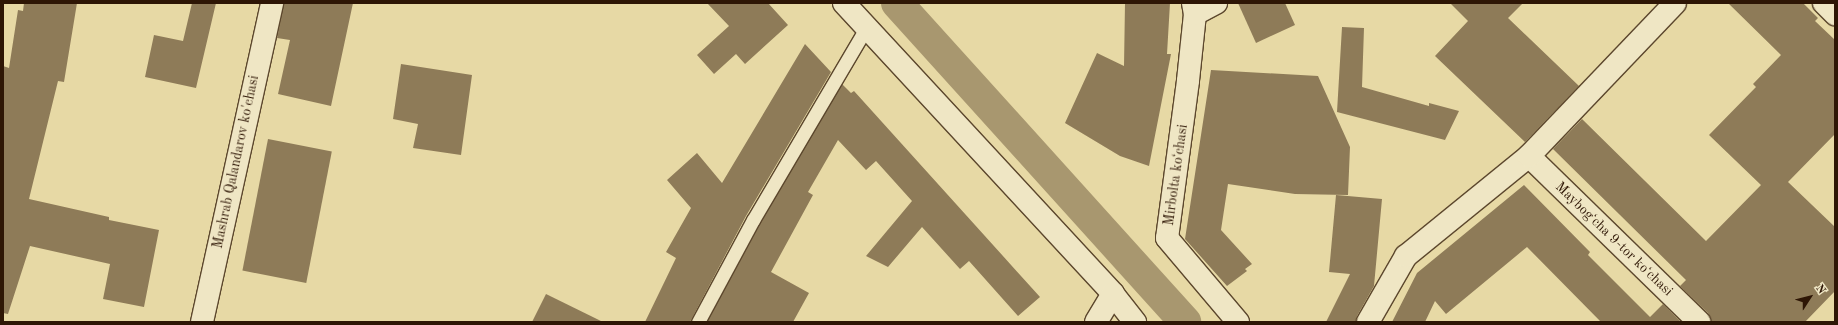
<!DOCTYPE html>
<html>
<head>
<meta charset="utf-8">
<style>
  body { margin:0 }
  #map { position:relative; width:1838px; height:325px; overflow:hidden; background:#e7d9a5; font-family:"Old Standard TT",serif }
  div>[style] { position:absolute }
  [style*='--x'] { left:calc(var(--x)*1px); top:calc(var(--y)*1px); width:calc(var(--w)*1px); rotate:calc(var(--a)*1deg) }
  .canal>* { height:32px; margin:-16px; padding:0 16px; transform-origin:16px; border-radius:16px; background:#a8976f }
  .building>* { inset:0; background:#8e7b58; transform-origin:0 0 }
  .roads { filter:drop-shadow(1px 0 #5c472d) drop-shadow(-1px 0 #5c472d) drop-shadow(0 1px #5c472d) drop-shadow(0 -1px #5c472d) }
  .service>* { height:13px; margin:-6.5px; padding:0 6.5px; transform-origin:6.5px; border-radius:6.5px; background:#efe6c4 }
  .minor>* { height:22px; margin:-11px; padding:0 11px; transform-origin:11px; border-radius:11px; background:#efe6c4 }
  .secondary>* { height:22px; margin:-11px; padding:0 11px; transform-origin:11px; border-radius:11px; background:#efe6c4 }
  span { translate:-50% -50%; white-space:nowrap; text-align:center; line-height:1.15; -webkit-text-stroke:3px #efe6c4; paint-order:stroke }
  .street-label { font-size:14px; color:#2e1605 }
  .frame { position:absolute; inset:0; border:4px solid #2e1605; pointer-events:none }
  .north { position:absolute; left:1790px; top:277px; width:40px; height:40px; -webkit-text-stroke:3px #efe6c4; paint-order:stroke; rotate:54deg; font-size:11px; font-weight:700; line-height:16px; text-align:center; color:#2e1605 }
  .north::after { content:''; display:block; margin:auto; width:14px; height:18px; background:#2e1605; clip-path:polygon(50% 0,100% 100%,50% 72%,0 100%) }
</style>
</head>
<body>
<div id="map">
  <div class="canal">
    <i style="--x:897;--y:3;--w:430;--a:47.9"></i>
  </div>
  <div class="building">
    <i style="clip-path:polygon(24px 3px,77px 3px,64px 82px,58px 81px,29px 199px,109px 217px,109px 220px,159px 230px,144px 307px,103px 299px,110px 264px,30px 246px,8px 314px,3px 313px,3px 66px,9px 68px,18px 10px,23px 11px)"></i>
    <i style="clip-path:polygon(192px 3px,216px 3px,196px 88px,145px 77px,154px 35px,183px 41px)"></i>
    <i style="clip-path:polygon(284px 3px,353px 3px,331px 106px,278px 94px,290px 40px,277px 38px)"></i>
    <i style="clip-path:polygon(707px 3px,768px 3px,788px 25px,745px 64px,736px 54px,714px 74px,697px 55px,729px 26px)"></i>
    <i style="clip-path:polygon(1125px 3px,1170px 3px,1167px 54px,1171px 54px,1149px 166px,1120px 156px,1065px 123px,1097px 53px,1124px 66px)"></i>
    <i style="clip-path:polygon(1238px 3px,1285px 3px,1295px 25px,1256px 43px)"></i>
    <i style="clip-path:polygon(1450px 3px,1523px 3px,1508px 18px,1579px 86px,1525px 142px,1435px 56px,1468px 21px)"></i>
    <i style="clip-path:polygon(1728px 3px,1803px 3px,1818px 18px,1815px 21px,1835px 40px,1835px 134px,1788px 182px,1835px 227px,1835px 291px,1805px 322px,1711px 322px,1708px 313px,1680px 286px,1686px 280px,1553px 149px,1582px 119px,1706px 241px,1761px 185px,1709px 135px,1756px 87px,1753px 84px,1781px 55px)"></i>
    <i style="clip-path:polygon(1342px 27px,1364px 28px,1362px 87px,1429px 106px,1429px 103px,1459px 111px,1445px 140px,1337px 112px)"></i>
    <i style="clip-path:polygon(805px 44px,831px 72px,746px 216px,690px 322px,645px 322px,676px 258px,666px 252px,691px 208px,667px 180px,697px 153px,722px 183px)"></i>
    <i style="clip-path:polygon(401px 64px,472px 75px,461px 155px,413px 148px,418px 124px,393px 119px)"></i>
    <i style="clip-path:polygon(1211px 70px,1318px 76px,1350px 147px,1348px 195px,1295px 194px,1228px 184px,1221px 230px,1252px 264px,1245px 269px,1247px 271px,1227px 286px,1185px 239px)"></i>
    <i style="clip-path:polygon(842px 84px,851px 93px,854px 91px,1040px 297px,1018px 316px,969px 261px,960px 269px,922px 227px,888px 267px,866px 256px,912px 201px,876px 161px,866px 170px,838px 140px,808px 192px,813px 195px,771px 272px,809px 293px,793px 322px,707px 322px,760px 224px)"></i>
    <i style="left:268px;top:139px;width:65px;height:134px;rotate:11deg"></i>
    <i style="clip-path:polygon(1524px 185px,1590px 252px,1588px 255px,1650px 317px,1663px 304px,1681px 322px,1601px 322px,1527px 247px,1446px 314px,1435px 301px,1425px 322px,1392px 322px,1417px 273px)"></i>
    <i style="clip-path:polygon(1336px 195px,1382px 199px,1374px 286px,1357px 316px,1356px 322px,1326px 322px,1350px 274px,1329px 272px)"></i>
    <i style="clip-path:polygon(546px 294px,603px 322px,532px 322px)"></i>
  </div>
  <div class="roads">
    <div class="service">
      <i style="--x:698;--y:322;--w:116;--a:-61.7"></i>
      <i style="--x:753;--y:220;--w:223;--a:-59.5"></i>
    </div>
    <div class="minor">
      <i style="--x:844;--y:3;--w:396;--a:47.2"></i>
      <i style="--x:1113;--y:294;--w:36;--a:52"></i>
      <i style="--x:1193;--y:3;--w:11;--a:80"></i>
      <i style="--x:1195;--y:14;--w:67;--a:96"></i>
      <i style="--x:1188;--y:81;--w:158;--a:97.6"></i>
      <i style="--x:1167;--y:238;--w:110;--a:49.8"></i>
      <i style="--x:1824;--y:3;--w:16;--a:45"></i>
      <i style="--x:1195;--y:14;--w:24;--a:-28"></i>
      <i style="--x:1529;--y:156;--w:238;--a:44.3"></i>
      <i style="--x:1096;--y:322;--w:33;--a:-59"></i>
      <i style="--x:1368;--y:322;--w:76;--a:-60.1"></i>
      <i style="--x:1406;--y:256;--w:159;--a:-39.1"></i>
      <i style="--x:1529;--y:156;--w:211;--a:-46.3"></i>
    </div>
    <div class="secondary">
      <i style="--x:202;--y:322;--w:327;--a:-77.6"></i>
    </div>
  </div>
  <div class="street-label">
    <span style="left:236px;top:162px;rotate:-78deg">Mashrab Qalandarov ko'chasi</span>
    <span style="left:1176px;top:175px;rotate:-82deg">Mirbolta koʻchasi</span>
    <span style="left:1614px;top:239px;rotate:44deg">Maybogʻcha 9-tor koʻchasi</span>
  </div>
  <div class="frame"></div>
  <div class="north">N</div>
</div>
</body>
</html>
